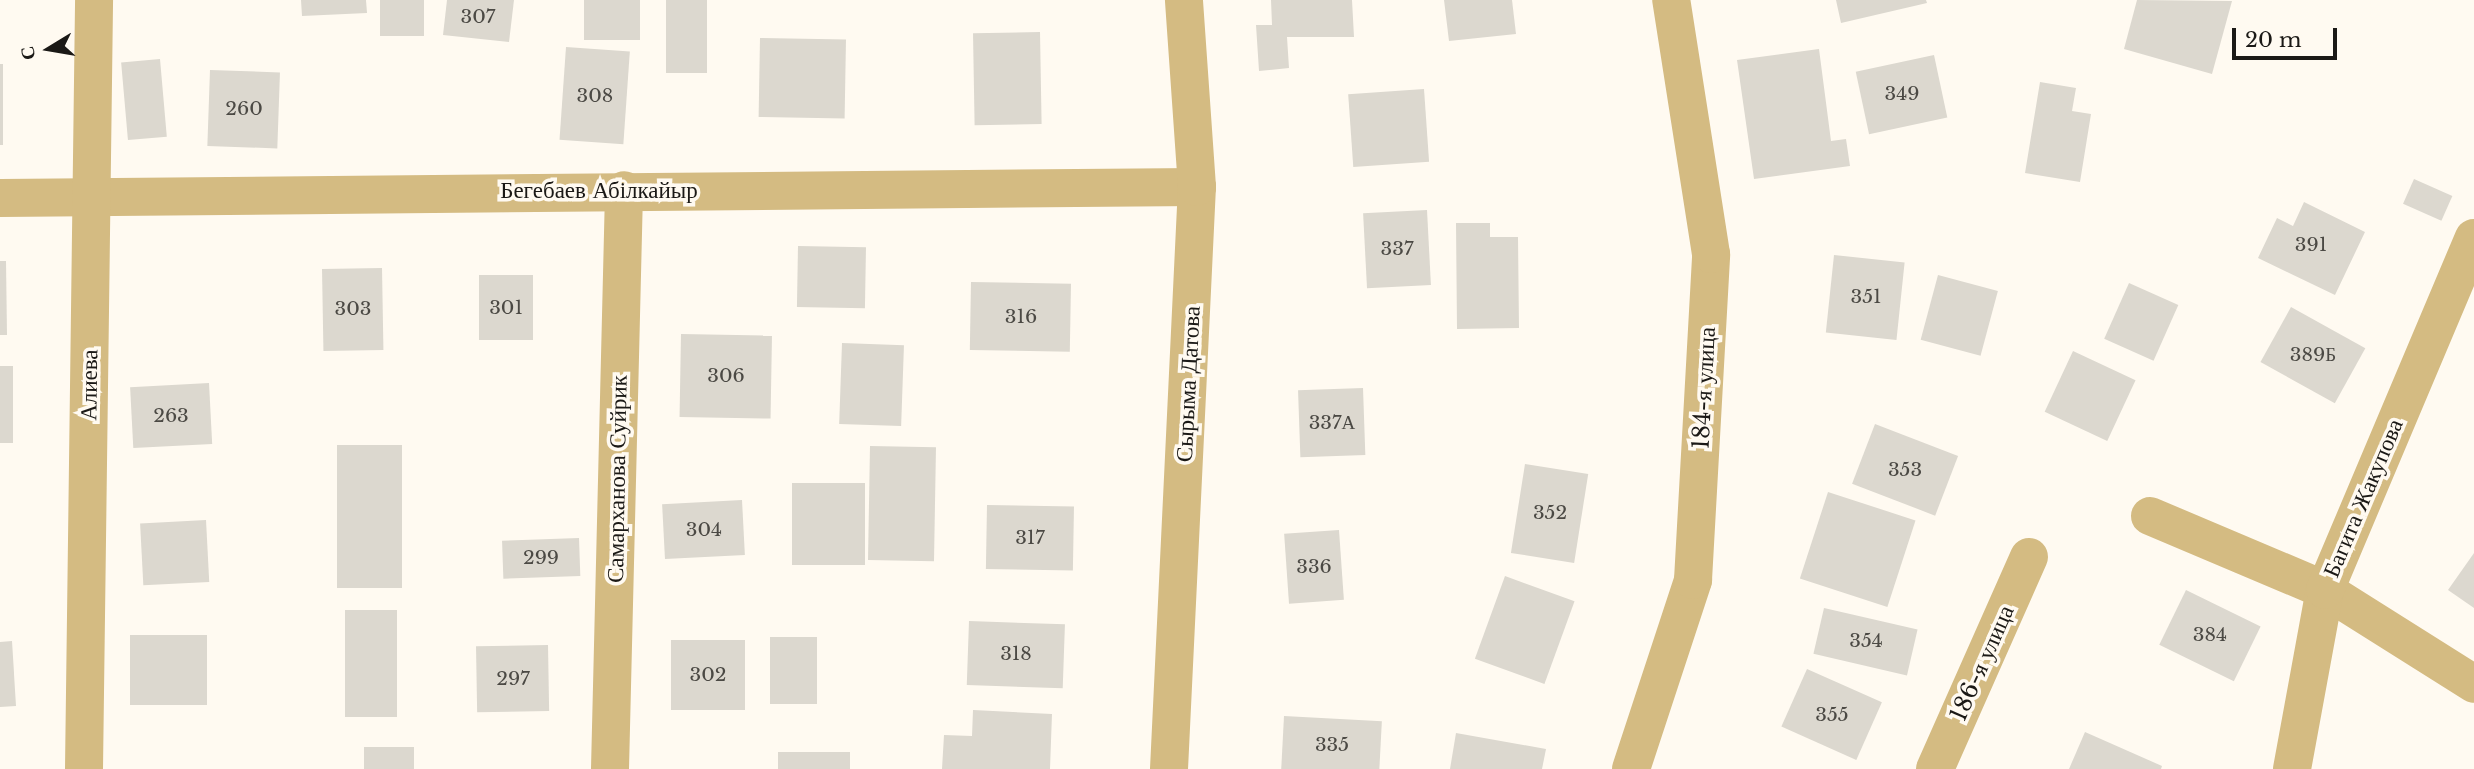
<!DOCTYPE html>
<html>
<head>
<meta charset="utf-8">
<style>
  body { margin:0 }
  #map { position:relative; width:2474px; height:769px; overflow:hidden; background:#fffaf1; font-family:"Libre Baskerville",serif }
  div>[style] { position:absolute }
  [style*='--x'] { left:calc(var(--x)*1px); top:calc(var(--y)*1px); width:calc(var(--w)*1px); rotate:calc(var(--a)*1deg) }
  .building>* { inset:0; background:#dcd8cf; transform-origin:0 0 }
  .minor>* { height:38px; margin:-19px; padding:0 19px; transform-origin:19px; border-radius:19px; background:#d4bb82 }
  span { translate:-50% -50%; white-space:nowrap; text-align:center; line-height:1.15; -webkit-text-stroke:7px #fffaf1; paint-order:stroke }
  .number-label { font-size:19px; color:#4b4944 }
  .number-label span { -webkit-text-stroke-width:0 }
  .street-label { font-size:23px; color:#1b1916 }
  .north { position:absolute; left:14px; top:14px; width:70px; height:70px; -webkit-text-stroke:5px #fffaf1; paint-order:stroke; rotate:259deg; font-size:19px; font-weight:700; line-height:28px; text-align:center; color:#1b1916 }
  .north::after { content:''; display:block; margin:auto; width:24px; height:32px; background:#1b1916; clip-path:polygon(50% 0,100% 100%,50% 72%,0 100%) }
  .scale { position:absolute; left:2232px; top:28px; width:105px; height:32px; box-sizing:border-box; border:4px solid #1b1916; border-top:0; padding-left:9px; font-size:21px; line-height:24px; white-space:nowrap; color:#1b1916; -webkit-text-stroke:5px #fffaf1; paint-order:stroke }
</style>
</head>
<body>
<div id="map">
  <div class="building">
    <i style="clip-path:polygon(301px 0,366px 0,367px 13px,302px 16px)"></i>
    <i style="left:380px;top:0;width:44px;height:36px"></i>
    <i style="clip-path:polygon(447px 0,514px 0,509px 42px,443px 35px)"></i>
    <i style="left:584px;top:0;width:56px;height:40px"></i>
    <i style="left:666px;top:0;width:41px;height:73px"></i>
    <i style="clip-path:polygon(1271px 0,1352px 0,1354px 37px,1287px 37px,1289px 68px,1259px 71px,1256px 25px,1272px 25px)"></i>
    <i style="clip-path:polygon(1444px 0,1512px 0,1516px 34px,1449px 41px)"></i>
    <i style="clip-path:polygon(1836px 0,1926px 0,1927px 3px,1841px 23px)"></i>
    <i style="clip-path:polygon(2137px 0,2232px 1px,2212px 74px,2124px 49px)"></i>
    <i style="left:1040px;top:32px;width:92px;height:67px;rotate:89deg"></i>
    <i style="left:760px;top:38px;width:86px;height:79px;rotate:1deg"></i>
    <i style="left:566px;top:47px;width:64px;height:93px;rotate:4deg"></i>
    <i style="clip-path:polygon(1819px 49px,1831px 141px,1846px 139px,1850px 166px,1754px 179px,1737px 60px)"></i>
    <i style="left:1934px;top:55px;width:64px;height:80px;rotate:78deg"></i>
    <i style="left:160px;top:59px;width:78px;height:39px;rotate:85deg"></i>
    <i style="left:0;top:64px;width:3px;height:81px"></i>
    <i style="left:210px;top:70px;width:70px;height:76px;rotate:2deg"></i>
    <i style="clip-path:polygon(2040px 82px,2076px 88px,2072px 111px,2091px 114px,2080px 182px,2025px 173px)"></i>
    <i style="left:1424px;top:89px;width:73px;height:76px;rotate:86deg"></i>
    <i style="left:2414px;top:179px;width:42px;height:27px;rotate:24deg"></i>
    <i style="clip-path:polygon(2304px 202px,2365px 232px,2335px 295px,2258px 258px,2277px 218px,2293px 226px)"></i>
    <i style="left:1427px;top:210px;width:75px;height:64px;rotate:87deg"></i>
    <i style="clip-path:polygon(1456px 223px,1490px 223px,1490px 237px,1518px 237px,1519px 328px,1457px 329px)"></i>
    <i style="left:798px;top:246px;width:68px;height:61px;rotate:1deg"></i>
    <i style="left:1834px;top:255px;width:71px;height:78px;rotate:6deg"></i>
    <i style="clip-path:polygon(0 261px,6px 261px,7px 335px,0 335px)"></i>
    <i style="left:382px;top:268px;width:82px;height:60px;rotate:89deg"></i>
    <i style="left:479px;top:275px;width:54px;height:65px"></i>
    <i style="left:1938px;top:275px;width:62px;height:67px;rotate:15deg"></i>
    <i style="left:971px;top:282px;width:100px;height:68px;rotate:1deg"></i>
    <i style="left:2129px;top:283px;width:54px;height:61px;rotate:24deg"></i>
    <i style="left:2291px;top:307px;width:85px;height:63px;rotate:29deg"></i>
    <i style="left:681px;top:334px;width:91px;height:83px;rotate:1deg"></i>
    <i style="left:842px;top:343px;width:62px;height:81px;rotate:2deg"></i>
    <i style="left:2073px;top:351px;width:69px;height:67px;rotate:25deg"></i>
    <i style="left:0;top:366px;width:13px;height:77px"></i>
    <i style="left:209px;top:383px;width:61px;height:79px;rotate:87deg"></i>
    <i style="left:1363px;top:388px;width:67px;height:65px;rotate:88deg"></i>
    <i style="left:1875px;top:424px;width:89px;height:64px;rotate:21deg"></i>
    <i style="left:337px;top:445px;width:65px;height:143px"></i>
    <i style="left:870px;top:446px;width:66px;height:114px;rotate:1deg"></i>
    <i style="left:1525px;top:464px;width:64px;height:90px;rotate:9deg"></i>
    <i style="left:792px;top:483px;width:73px;height:82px"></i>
    <i style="left:1828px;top:492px;width:92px;height:91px;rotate:18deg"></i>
    <i style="left:742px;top:500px;width:55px;height:80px;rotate:87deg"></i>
    <i style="left:987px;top:505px;width:87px;height:64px;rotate:1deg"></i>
    <i style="left:206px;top:520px;width:62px;height:66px;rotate:87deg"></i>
    <i style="left:1339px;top:530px;width:70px;height:55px;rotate:86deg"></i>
    <i style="left:579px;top:538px;width:38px;height:77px;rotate:88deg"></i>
    <i style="clip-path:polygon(2474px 553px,2474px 608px,2448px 590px)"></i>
    <i style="left:1505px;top:576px;width:74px;height:88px;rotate:20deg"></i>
    <i style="left:2186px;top:590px;width:83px;height:61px;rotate:26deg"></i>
    <i style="left:1824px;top:608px;width:96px;height:47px;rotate:13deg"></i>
    <i style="left:397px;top:610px;width:107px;height:52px;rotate:90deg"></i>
    <i style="left:969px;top:621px;width:96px;height:64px;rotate:2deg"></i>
    <i style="left:207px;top:635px;width:70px;height:77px;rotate:90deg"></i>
    <i style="left:770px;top:637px;width:47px;height:67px"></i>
    <i style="left:671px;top:640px;width:74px;height:70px"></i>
    <i style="clip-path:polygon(12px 641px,16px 706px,0 707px,0 642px)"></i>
    <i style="left:548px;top:645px;width:66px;height:72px;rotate:89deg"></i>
    <i style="left:1807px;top:669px;width:82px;height:63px;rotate:24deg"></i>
    <i style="clip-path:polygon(973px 710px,1052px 714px,1050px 769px,942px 769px,944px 735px,972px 736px)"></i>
    <i style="left:1284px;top:716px;width:98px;height:53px;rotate:3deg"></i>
    <i style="clip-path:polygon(2085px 732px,2162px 766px,2161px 769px,2069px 769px)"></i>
    <i style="clip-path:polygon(1456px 733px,1546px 749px,1542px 769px,1450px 769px)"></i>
    <i style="left:364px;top:747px;width:50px;height:22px"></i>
    <i style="left:850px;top:752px;width:17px;height:72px;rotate:90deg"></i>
  </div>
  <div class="minor">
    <i style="--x:0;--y:198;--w:1197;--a:-0.53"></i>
    <i style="--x:2150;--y:516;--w:190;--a:22.9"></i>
    <i style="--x:2325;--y:590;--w:176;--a:32.2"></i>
    <i style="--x:84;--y:769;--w:769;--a:-89.25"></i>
    <i style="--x:610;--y:769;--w:579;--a:-88.61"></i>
    <i style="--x:1169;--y:769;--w:583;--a:-87.25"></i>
    <i style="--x:1197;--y:187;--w:187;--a:-94"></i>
    <i style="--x:1631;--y:769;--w:199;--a:-71.8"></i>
    <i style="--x:1693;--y:580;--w:326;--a:-86.8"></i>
    <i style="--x:1711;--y:254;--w:257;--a:-98.9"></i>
    <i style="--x:1935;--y:769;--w:232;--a:-66.1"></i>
    <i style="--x:2292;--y:769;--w:182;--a:-79.6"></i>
    <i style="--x:2325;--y:590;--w:382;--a:-67.1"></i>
  </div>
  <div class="number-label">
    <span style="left:478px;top:17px">307</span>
    <span style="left:1902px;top:94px">349</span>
    <span style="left:595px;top:96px">308</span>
    <span style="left:244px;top:109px">260</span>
    <span style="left:2311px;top:245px">391</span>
    <span style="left:1397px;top:249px">337</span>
    <span style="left:1866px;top:297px">351</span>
    <span style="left:506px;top:308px">301</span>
    <span style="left:353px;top:309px">303</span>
    <span style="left:1021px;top:317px">316</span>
    <span style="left:2313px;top:355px">389Б</span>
    <span style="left:726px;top:376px">306</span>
    <span style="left:171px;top:416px">263</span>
    <span style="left:1332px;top:423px">337А</span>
    <span style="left:1905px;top:470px">353</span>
    <span style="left:1550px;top:513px">352</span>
    <span style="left:704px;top:530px">304</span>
    <span style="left:1030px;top:538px">317</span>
    <span style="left:541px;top:558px">299</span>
    <span style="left:1314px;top:567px">336</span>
    <span style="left:2210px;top:635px">384</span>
    <span style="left:1866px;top:641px">354</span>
    <span style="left:1016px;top:654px">318</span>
    <span style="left:708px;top:675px">302</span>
    <span style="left:513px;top:679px">297</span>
    <span style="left:1832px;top:715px">355</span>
    <span style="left:1332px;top:745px">335</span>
  </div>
  <div class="street-label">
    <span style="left:599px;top:190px">Бегебаев Абілкайыр</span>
    <span style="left:1188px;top:384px;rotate:-87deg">Сырыма Датова</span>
    <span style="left:89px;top:385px;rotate:-89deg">Алиева</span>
    <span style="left:1704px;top:388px;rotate:-87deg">184-я улица</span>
    <span style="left:617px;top:479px;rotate:-89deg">Самарханова Суйрик</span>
    <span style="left:2363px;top:498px;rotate:-67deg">Багита Жакупова</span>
    <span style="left:1982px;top:663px;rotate:-66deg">186-я улица</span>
  </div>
  <div class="north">С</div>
  <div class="scale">20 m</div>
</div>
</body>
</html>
